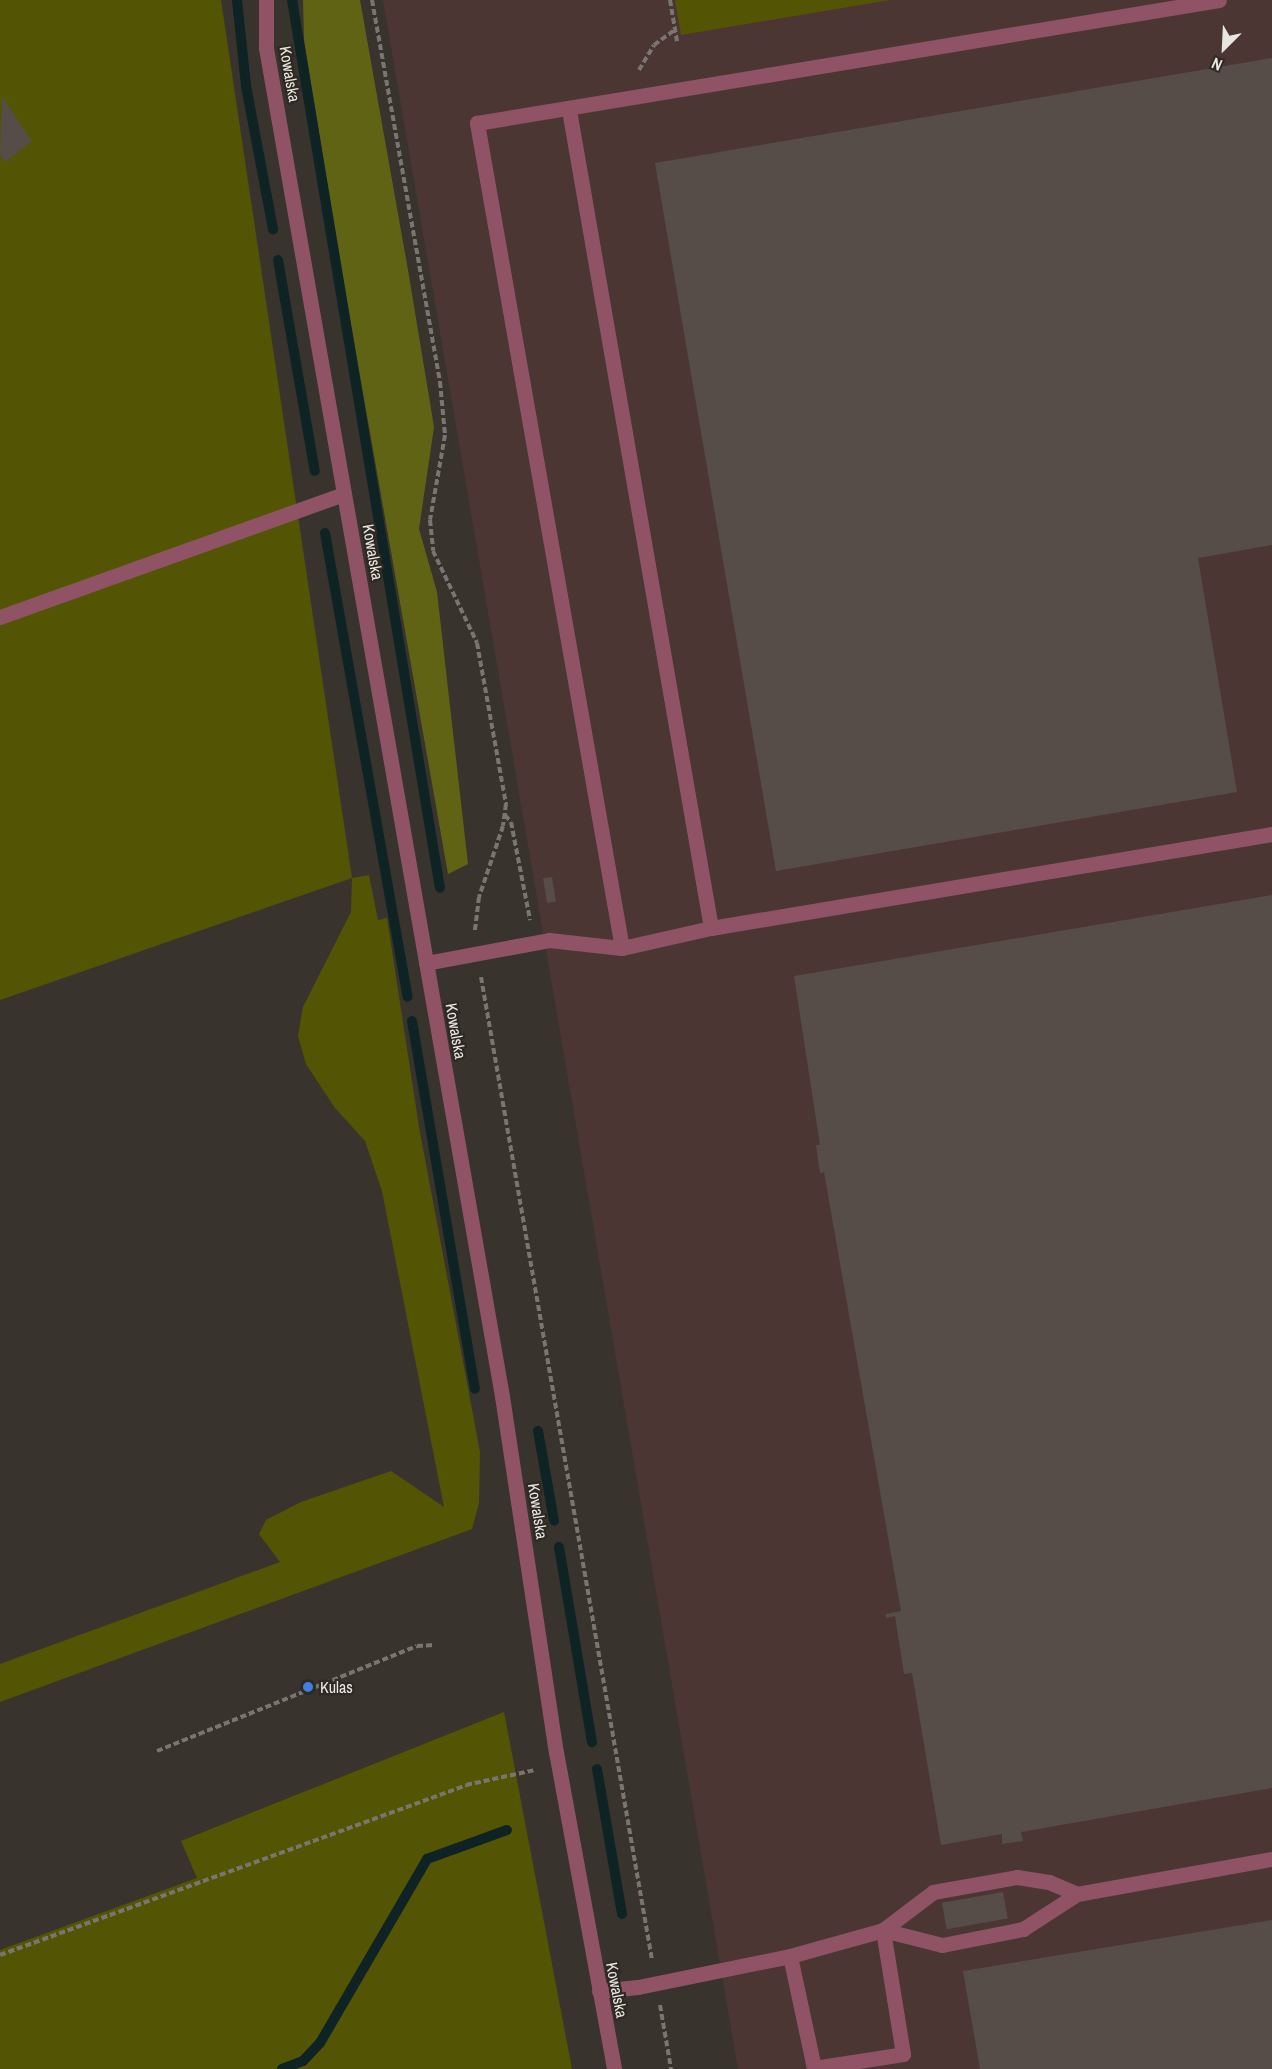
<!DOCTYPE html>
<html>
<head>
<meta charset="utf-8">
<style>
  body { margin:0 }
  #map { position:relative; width:1272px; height:2069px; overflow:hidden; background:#38342d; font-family:"Archivo Narrow",sans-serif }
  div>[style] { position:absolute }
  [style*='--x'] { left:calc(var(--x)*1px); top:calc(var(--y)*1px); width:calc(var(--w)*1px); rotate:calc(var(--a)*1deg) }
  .industrial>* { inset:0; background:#4b3634 }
  .green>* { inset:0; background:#535504 }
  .forest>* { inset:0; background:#616314 }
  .stream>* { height:10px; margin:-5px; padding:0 5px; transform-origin:5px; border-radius:5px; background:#0f2224 }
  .building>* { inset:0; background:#564d49; transform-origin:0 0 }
  .path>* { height:4px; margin-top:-2px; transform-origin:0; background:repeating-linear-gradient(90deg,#79756f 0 6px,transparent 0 9px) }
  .minor>* { height:15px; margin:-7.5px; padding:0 7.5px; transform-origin:7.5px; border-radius:7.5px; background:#8f5365 }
  .dots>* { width:16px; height:16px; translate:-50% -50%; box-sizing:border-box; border:3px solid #2e2a23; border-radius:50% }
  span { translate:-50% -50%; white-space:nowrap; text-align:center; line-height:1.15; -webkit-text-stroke:4.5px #2e2a23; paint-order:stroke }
  .street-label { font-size:16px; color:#e9e6e1 }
  .poi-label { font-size:16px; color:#e9e6e1 }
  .left { translate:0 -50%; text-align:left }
  .north { position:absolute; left:1194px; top:18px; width:60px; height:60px; -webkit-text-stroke:4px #2e2a23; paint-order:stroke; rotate:204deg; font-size:16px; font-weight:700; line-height:24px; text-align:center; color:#e9e6e1 }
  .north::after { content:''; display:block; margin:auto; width:21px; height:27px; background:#e9e6e1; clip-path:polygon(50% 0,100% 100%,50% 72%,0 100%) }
</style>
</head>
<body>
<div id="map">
  <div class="industrial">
    <i style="clip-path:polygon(383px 0,1272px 0,1272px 2069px,738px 2069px)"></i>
  </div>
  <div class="green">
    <i style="clip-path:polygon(0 0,221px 0,352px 878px,369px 875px,378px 920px,387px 918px,419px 1127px,480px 1452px,479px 1503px,472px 1529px,0 1702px,0 1664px,280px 1562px,259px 1534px,266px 1520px,301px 1502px,391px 1471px,444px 1507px,382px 1191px,365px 1141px,335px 1108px,306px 1064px,298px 1036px,303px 1007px,351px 912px,352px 878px,0 1000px)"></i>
    <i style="clip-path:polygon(675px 0,890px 0,681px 35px)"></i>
    <i style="clip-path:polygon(504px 1712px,572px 2069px,0 2069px,0 1950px,197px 1878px,181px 1841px)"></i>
  </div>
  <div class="forest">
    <i style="clip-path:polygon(303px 0,360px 0,408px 270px,434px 427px,419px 529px,437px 592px,468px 864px,448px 874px,339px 257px,304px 40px)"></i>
  </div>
  <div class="stream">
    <i style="--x:237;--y:0;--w:86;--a:84"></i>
    <i style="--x:246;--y:86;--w:146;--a:79.3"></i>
    <i style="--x:292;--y:0;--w:900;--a:80.54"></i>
    <i style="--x:278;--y:260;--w:214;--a:80.1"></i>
    <i style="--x:325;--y:533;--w:471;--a:79.9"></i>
    <i style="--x:412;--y:1021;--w:373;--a:80.3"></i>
    <i style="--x:538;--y:1431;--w:91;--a:79.9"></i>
    <i style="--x:559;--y:1547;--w:198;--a:80.4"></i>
    <i style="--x:597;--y:1769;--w:147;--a:80.2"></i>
    <i style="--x:282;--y:2069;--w:22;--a:-21"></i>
    <i style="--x:303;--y:2061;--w:25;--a:-47"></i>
    <i style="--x:320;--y:2043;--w:213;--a:-59.8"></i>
    <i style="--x:427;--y:1859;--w:85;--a:-19.9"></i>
  </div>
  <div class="building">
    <i style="clip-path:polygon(1272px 58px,1272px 545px,1198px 558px,1237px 792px,776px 871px,655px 163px)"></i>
    <i style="clip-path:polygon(2px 97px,32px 141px,5px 162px,0 154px)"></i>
    <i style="left:552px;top:877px;width:25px;height:9px;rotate:81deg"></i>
    <i style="clip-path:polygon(1272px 895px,1272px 1788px,1021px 1832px,1023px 1841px,1002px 1844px,1002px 1834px,941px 1845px,912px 1673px,904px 1674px,895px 1616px,886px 1618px,886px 1614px,901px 1611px,824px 1172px,820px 1173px,816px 1145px,820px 1145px,794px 976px)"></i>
    <i style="left:1003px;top:1892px;width:27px;height:62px;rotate:80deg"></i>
    <i style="clip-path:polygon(1272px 1920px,1272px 2069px,980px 2069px,963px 1971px)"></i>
  </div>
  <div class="path">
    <i style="--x:372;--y:0;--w:388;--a:79.9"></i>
    <i style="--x:440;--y:382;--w:53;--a:84.6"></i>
    <i style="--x:445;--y:435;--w:86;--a:100"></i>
    <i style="--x:430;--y:520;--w:31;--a:84"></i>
    <i style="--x:433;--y:551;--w:102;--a:64.4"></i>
    <i style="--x:477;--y:643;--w:164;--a:79.8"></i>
    <i style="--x:506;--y:804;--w:22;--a:98"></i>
    <i style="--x:503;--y:826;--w:75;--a:108.7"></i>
    <i style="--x:479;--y:897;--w:34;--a:97"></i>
    <i style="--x:670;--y:0;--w:42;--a:80.3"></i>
    <i style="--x:639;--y:70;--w:29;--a:-59"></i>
    <i style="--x:654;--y:45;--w:26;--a:-36"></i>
    <i style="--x:505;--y:815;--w:9;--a:49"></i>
    <i style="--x:511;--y:822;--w:100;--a:79"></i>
    <i style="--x:481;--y:977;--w:998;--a:80.13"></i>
    <i style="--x:157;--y:1751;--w:280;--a:-22"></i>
    <i style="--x:417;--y:1646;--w:18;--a:-3"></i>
    <i style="--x:0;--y:1955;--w:496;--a:-20"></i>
    <i style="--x:466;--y:1785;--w:71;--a:-12.3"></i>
    <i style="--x:660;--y:2005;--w:65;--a:80.2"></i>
  </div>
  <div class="minor">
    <i style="--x:266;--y:0;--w:48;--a:90"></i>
    <i style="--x:266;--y:48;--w:1369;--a:80.07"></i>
    <i style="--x:502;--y:1396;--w:360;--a:81.4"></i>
    <i style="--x:556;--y:1752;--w:322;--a:79.6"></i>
    <i style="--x:569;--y:110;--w:830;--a:80.15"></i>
    <i style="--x:0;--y:617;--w:365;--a:-19.7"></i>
    <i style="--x:622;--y:948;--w:838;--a:-99.97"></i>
    <i style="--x:477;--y:123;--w:752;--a:-9.41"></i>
    <i style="--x:426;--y:963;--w:125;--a:-10.6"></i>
    <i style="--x:549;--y:940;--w:73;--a:6.3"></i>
    <i style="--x:622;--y:948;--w:91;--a:-12.7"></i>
    <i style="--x:711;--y:928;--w:569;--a:-9.51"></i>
    <i style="--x:883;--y:1930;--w:61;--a:14.3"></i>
    <i style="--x:942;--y:1945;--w:83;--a:-11.2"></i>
    <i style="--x:1023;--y:1929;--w:64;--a:-32.9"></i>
    <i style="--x:1077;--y:1894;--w:198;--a:-10.2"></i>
    <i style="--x:790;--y:1956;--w:115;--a:77.9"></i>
    <i style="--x:814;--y:2068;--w:90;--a:-8.9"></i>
    <i style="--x:903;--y:2054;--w:126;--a:-99.2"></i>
    <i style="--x:599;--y:1991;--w:39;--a:-6"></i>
    <i style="--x:638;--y:1987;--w:155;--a:-11.5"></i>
    <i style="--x:790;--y:1956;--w:97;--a:-15.6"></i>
    <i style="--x:883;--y:1930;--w:63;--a:-37.2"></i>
    <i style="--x:933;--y:1892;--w:85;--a:-10.1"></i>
    <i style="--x:1017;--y:1877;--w:32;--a:9"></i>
    <i style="--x:1049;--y:1882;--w:30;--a:23"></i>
  </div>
  <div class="dots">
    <i style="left:308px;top:1687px;background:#3f7fe0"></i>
  </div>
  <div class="street-label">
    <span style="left:290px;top:74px;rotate:80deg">Kowalska</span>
    <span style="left:373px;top:552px;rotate:80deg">Kowalska</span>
    <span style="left:456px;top:1031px;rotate:80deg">Kowalska</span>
    <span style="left:538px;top:1511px;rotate:81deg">Kowalska</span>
    <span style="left:617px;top:1990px;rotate:79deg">Kowalska</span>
  </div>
  <div class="poi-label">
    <span class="left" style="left:320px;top:1687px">Kulas</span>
  </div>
  <div class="north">N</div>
</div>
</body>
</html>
